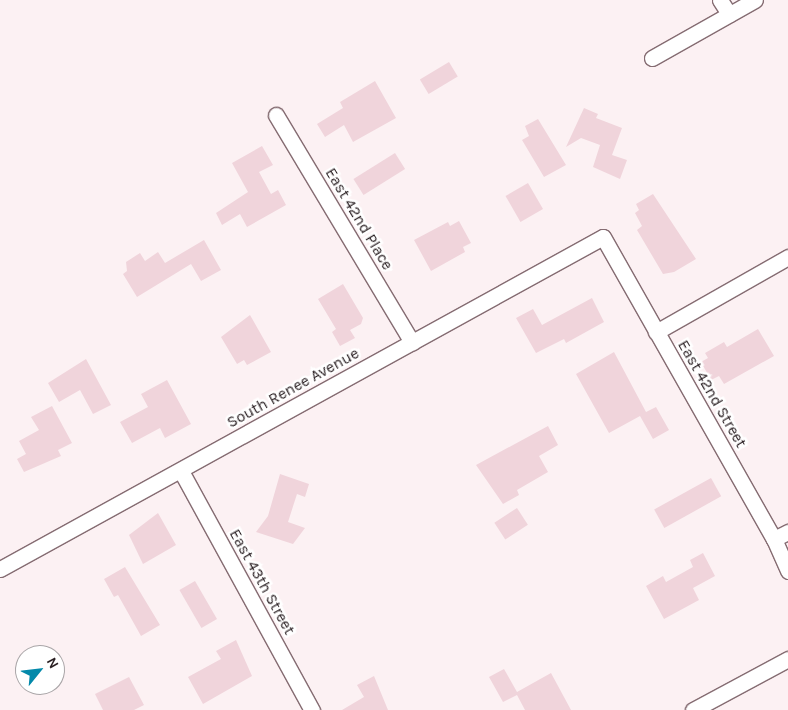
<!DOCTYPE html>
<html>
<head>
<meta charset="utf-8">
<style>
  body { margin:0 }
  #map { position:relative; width:788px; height:710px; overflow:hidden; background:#fcf1f3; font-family:Karla,sans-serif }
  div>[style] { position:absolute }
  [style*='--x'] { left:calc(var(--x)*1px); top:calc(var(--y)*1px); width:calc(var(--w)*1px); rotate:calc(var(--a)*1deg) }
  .building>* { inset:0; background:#f0d4db; transform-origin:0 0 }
  .roads { filter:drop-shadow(1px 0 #856c72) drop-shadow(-1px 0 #856c72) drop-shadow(0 1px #856c72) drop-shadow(0 -1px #856c72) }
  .street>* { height:15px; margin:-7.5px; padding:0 7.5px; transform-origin:7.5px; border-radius:7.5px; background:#fff }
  span { translate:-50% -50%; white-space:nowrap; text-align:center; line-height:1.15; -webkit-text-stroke:5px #fff; paint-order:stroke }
  .street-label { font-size:16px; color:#291f22 }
  .north { position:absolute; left:15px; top:645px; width:50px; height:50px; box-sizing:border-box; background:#fff; border:1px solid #a9a5a7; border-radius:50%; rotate:61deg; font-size:14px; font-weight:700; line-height:20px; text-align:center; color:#291f22 }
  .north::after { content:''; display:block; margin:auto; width:18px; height:22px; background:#0389aa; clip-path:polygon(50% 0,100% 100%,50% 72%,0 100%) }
</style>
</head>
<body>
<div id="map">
  <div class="building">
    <i style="left:449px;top:62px;width:17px;height:34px;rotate:59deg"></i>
    <i style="clip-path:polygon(375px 81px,396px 118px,353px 142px,344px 125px,325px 137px,317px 124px,343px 108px,340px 102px)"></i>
    <i style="clip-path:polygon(584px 108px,598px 114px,596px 118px,622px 128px,612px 155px,627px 160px,620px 179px,593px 167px,600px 145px,581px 138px,566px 147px)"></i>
    <i style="clip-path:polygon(538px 119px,566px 165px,544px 177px,522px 140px,529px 136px,525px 126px)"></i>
    <i style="clip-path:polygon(262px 146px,273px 165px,259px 172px,271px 194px,278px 190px,286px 205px,247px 227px,240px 214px,222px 225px,216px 213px,248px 192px,232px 163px)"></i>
    <i style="left:395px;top:153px;width:19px;height:49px;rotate:58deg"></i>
    <i style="left:528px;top:183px;width:30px;height:26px;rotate:60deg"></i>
    <i style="clip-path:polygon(653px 194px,696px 259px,674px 272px,663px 274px,637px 230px,642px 226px,635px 213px,639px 210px,636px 204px)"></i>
    <i style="clip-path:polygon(459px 221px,471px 243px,463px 247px,465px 252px,431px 271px,414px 240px,448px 222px,450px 226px)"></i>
    <i style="clip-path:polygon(204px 240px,221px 270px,201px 281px,191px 264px,137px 297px,123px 274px,127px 271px,126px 262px,140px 253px,145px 261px,158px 252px,165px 263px)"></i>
    <i style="clip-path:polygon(343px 284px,363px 318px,361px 324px,350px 330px,355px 338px,340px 346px,332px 332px,336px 329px,318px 299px)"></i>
    <i style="clip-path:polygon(592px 298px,604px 322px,566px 343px,564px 339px,536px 353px,516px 318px,533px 309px,542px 325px)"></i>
    <i style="clip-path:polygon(250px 315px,271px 352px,247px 365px,244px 360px,237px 364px,221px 337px)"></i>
    <i style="clip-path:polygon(758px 329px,774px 356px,724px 384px,719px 376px,711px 380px,701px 362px,708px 358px,705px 353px,724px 342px,727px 347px)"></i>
    <i style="clip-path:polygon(614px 352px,646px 412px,656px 407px,669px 430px,653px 439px,640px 416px,609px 433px,576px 374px)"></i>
    <i style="clip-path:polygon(86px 359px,111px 405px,93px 414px,80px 390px,59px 402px,48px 383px)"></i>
    <i style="clip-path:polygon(167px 380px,191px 424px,165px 438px,160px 428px,132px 443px,120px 422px,148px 407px,141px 394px)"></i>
    <i style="clip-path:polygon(52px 406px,72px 443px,58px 450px,61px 456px,24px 472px,17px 459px,26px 454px,19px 441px,39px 430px,31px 417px)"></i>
    <i style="clip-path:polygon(548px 426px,558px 445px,539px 456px,548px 472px,517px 490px,519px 495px,503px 504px,476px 465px)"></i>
    <i style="clip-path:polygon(280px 474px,309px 484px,305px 497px,297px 494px,288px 522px,305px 528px,293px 544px,256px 532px,268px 516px)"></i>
    <i style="left:711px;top:478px;width:21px;height:65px;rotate:61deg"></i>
    <i style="left:517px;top:508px;width:20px;height:27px;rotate:57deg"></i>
    <i style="clip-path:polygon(158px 513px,176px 545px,143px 564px,129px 535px)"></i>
    <i style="clip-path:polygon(703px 553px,715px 576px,693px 588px,699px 600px,664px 619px,646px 586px,663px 576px,666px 582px,693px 567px,690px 560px)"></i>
    <i style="clip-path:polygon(125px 567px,160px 625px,141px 636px,118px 595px,114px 597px,104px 579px)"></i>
    <i style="left:195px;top:581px;width:44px;height:18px;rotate:60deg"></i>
    <i style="clip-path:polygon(236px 640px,252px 676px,203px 704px,188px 677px,221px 659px,216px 651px)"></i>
    <i style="clip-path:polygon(504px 669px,517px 692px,551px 673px,571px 710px,525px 710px,517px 695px,503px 702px,489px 677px)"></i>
    <i style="clip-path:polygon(374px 676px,388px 710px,342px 710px,364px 697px,357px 685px)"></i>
    <i style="clip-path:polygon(129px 677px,144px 705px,134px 710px,103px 710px,95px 694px)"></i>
  </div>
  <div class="roads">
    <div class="street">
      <i style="--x:720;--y:0;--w:17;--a:57"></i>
      <i style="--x:652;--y:58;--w:118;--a:-29.4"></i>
      <i style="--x:276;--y:115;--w:265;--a:59.1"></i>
      <i style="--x:656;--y:332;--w:152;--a:-29.6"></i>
      <i style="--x:181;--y:471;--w:273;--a:61.3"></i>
      <i style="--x:774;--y:539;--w:16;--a:-27"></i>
      <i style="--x:0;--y:569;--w:688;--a:-28.84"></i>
      <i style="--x:603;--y:237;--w:347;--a:60.5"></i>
      <i style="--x:774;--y:539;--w:35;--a:66"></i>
      <i style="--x:693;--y:710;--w:108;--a:-28.2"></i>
    </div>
  </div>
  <div class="street-label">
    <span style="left:359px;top:219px;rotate:59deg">East 42nd Place</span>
    <span style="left:293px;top:388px;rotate:-29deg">South Renee Avenue</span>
    <span style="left:712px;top:394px;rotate:60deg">East 42nd Street</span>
    <span style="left:262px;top:582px;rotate:61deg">East 43th Street</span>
  </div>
  <div class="north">N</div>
</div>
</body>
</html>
